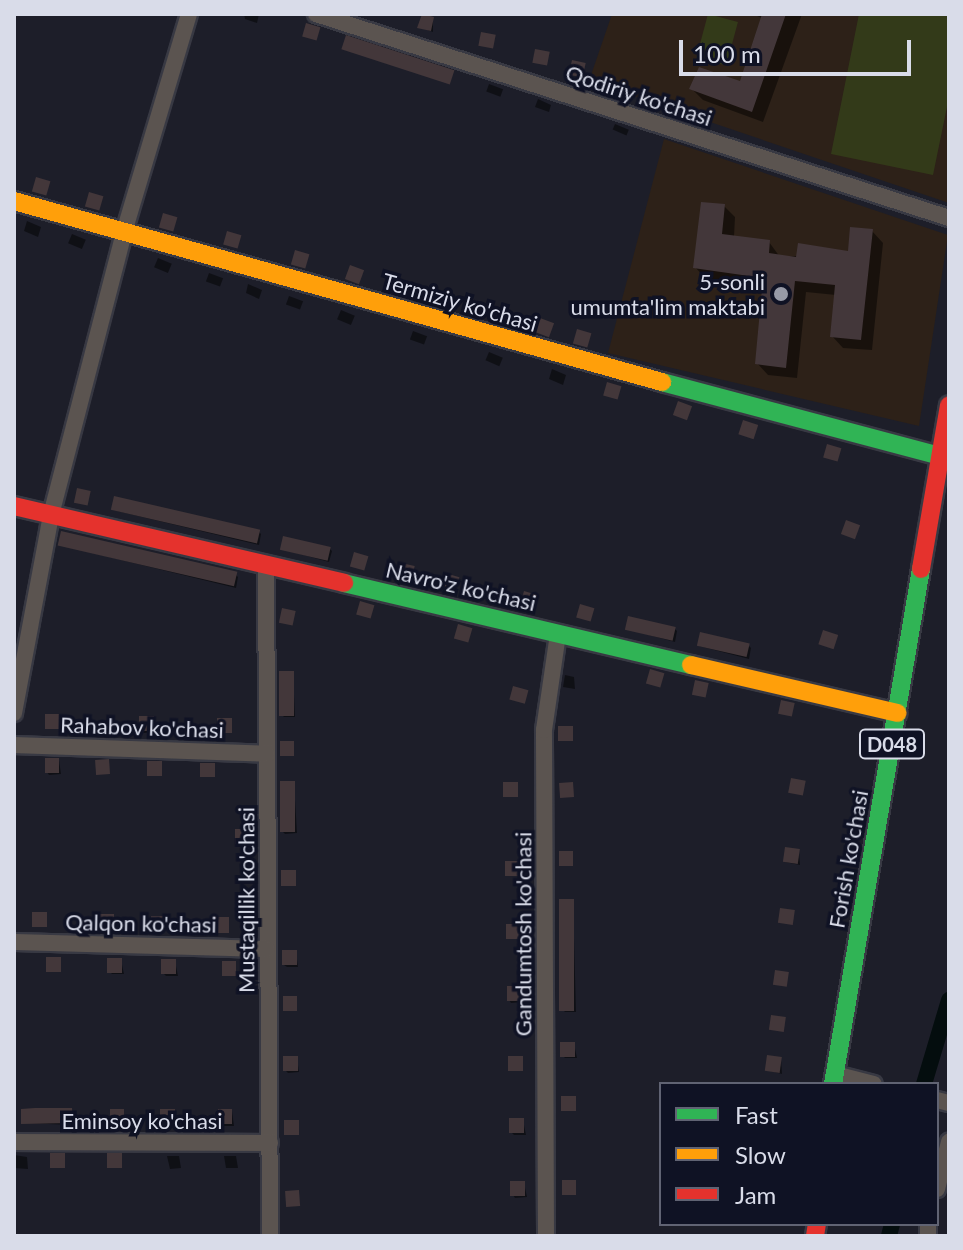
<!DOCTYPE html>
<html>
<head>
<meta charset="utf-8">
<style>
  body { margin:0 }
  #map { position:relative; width:963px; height:1250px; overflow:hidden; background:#1d1e29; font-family:Lato,sans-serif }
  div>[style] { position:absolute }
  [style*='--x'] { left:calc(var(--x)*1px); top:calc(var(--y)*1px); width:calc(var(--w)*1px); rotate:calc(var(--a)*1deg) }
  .education>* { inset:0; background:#2d2118 }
  .green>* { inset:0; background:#333a19; transform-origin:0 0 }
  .shadow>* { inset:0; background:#0007; transform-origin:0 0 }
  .canal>* { height:16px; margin:-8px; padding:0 8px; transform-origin:8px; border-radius:8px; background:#040d0e }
  .building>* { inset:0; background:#43373a; transform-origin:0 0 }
  .roads { filter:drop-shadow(2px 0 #383943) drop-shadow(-2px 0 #383943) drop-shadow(0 2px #383943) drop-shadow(0 -2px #383943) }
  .street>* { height:16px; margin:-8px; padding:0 8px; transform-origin:8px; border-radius:8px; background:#5b5450 }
  .fast>* { height:18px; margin:-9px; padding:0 9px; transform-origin:9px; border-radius:9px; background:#30b455 }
  .slow>* { height:18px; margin:-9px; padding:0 9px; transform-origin:9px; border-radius:9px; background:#ff9f0a }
  .jam>* { height:18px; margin:-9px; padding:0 9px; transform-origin:9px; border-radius:9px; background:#e5322d }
  .dots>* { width:22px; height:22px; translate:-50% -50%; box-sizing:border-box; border:4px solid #0f1224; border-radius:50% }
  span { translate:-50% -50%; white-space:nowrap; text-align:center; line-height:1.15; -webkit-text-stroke:7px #0f1224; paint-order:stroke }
  .shield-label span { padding:2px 6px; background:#0f1224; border:2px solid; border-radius:6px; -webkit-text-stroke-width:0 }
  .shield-label { font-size:20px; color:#d9dce9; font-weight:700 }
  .street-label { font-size:22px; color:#d9dce9 }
  .poi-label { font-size:22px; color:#d9dce9 }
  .right { translate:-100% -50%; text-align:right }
  .frame { position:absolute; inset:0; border:16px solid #d9dce9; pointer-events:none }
  .legend { position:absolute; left:659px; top:1082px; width:280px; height:144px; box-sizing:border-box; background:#0f1224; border:2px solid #606373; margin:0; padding:10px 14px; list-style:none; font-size:24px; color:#d9dce9 }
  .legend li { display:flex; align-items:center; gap:16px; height:40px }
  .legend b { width:40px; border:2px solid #606373 }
  .scale { position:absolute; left:679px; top:40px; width:232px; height:36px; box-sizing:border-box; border:4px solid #d9dce9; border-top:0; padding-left:10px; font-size:24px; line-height:28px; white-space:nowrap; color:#d9dce9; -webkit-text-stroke:6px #0f1224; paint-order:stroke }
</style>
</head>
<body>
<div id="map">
  <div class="education">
    <i style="clip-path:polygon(612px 14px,949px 14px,949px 203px,589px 81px)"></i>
    <i style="clip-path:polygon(664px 139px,948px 235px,919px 426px,608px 353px)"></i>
  </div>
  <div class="green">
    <i style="left:708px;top:14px;width:31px;height:45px;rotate:15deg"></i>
    <i style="clip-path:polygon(859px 14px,949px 14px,949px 97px,933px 175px,831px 154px)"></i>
  </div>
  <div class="shadow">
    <i style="clip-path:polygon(244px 14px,259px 14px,257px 23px,245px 19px)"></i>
    <i style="clip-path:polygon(752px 14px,802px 14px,763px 122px,703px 100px,692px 89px,741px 84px,762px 18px)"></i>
    <i style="clip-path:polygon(433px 19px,433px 32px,419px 27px)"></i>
    <i style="left:489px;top:84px;width:15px;height:8px;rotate:20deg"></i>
    <i style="clip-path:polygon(538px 99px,551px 105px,549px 112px,535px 107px)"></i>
    <i style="left:615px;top:124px;width:15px;height:6px;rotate:23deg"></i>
    <i style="clip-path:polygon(724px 206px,735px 217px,734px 237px,769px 242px,780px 257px,850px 253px,872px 231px,883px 243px,872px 350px,843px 348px,832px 336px,836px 295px,806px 292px,797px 378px,768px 375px,757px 363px,764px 287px,706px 279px,695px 267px)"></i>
    <i style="clip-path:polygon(27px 221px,41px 227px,38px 237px,24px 231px)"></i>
    <i style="left:72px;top:234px;width:15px;height:10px;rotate:23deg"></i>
    <i style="left:158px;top:258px;width:15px;height:10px;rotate:23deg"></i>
    <i style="left:209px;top:273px;width:15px;height:9px;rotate:20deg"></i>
    <i style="clip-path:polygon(248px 284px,262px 290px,259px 299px,246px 293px)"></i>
    <i style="left:289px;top:296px;width:15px;height:9px;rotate:20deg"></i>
    <i style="left:341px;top:310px;width:15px;height:10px;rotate:23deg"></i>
    <i style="left:413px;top:331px;width:15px;height:9px;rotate:20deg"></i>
    <i style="left:489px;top:352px;width:15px;height:9px;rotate:23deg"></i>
    <i style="clip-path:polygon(552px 369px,566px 375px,563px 385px,549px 379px)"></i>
    <i style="clip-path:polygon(113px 510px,259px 532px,261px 534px,259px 545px)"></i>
    <i style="clip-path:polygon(60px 545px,236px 575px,238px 577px,236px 588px)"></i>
    <i style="clip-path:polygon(282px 549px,330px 549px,332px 551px,329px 562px)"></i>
    <i style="clip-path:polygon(627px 629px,675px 629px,677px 631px,675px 642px)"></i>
    <i style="clip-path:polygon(699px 646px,749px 646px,751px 648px,749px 659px)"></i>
    <i style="clip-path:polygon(293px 673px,295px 717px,284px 717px,282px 715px)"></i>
    <i style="clip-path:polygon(565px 675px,574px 677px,575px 689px,563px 687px)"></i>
    <i style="clip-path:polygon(153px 718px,155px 732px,144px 733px,141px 731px)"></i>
    <i style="clip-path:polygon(59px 760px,61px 774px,49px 775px,47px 772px)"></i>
    <i style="clip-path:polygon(294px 783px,297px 833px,285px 834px,283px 832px)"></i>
    <i style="clip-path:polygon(799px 851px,800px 865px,785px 862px)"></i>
    <i style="clip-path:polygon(573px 901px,576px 1012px,565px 1012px,563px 1010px)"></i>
    <i style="clip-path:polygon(296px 952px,298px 967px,287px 967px,284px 965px)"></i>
    <i style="clip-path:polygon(121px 960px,124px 974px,112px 974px,110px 972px)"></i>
    <i style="clip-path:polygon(175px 961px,178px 976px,166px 976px,164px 974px)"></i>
    <i style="clip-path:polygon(521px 988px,523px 1002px,511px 1003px,509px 1000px)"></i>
    <i style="clip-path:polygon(574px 1044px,577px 1058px,565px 1058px,563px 1056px)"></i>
    <i style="clip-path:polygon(297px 1058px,299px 1072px,288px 1073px,286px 1071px)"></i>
    <i style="clip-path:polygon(781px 1059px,782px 1074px,767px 1070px)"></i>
    <i style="clip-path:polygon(72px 1110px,74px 1125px,23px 1123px)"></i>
    <i style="clip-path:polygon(232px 1111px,234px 1126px,222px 1126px,220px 1124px)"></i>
    <i style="clip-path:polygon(523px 1120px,526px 1135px,514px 1135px,512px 1133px)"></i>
    <i style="clip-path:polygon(14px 1155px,27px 1157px,28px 1169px,14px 1168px)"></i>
    <i style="clip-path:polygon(167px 1156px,179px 1156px,181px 1168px,170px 1169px)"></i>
    <i style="clip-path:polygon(224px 1156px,236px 1156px,238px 1168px,226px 1168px)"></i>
    <i style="clip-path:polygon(524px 1183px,527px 1197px,515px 1198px,513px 1195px)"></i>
  </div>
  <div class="canal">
    <i style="--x:924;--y:1084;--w:88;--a:-73.4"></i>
    <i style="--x:889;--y:1236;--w:12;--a:-76"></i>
  </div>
  <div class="building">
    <i style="clip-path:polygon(422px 14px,434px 17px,431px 31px,417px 28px)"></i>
    <i style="clip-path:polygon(762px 14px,786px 14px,752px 112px,689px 89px,699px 67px,740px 81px)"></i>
    <i style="left:306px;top:23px;width:15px;height:14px;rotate:16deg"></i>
    <i style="left:481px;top:32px;width:15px;height:14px;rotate:11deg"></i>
    <i style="left:346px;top:35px;width:114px;height:15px;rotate:18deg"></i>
    <i style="left:535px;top:49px;width:15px;height:14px;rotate:11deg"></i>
    <i style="left:572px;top:60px;width:14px;height:15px;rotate:12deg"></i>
    <i style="left:36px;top:177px;width:15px;height:15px;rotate:16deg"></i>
    <i style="left:89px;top:192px;width:15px;height:15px;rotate:16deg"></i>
    <i style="clip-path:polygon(701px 202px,725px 204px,722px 234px,770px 240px,769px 253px,796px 257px,798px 243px,848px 251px,850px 227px,873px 229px,861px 340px,830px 337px,835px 285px,795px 281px,786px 368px,755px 364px,763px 278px,693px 268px)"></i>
    <i style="left:163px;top:213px;width:15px;height:15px;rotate:16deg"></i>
    <i style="left:227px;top:231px;width:15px;height:14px;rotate:16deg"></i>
    <i style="left:295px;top:250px;width:15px;height:15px;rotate:16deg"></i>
    <i style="left:350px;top:265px;width:15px;height:15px;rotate:20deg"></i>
    <i style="left:414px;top:283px;width:15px;height:15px;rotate:20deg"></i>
    <i style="left:471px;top:299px;width:15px;height:15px;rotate:16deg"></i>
    <i style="left:540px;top:318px;width:15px;height:15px;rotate:20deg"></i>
    <i style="left:577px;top:329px;width:15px;height:15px;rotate:16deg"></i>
    <i style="left:607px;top:382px;width:15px;height:14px;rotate:16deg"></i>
    <i style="left:678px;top:401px;width:15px;height:15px;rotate:20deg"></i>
    <i style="left:743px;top:420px;width:16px;height:15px;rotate:18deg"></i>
    <i style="left:827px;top:444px;width:15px;height:14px;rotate:16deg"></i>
    <i style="left:77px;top:488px;width:14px;height:15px;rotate:12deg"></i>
    <i style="left:114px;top:496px;width:150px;height:14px;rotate:13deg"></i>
    <i style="left:846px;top:520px;width:15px;height:15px;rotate:20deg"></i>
    <i style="left:61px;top:531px;width:181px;height:15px;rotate:13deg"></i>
    <i style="left:283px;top:536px;width:49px;height:14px;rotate:13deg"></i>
    <i style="left:354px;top:552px;width:15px;height:15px;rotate:16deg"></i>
    <i style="left:401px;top:563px;width:14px;height:14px;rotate:12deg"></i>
    <i style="left:445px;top:573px;width:15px;height:14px;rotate:16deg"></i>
    <i style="left:524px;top:591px;width:15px;height:15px;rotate:16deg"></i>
    <i style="left:360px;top:601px;width:15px;height:14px;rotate:16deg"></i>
    <i style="left:580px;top:604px;width:15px;height:14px;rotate:16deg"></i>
    <i style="left:282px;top:608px;width:14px;height:15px;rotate:12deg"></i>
    <i style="left:628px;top:616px;width:49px;height:14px;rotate:13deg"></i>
    <i style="left:458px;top:624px;width:15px;height:15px;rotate:16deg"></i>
    <i style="left:823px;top:630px;width:16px;height:15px;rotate:18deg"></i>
    <i style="left:700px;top:632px;width:51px;height:14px;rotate:13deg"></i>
    <i style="left:650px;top:669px;width:15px;height:15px;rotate:16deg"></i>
    <i style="left:279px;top:671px;width:15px;height:45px"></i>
    <i style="left:695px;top:680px;width:14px;height:15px;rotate:12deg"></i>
    <i style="left:513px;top:686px;width:16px;height:14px;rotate:15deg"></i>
    <i style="left:781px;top:700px;width:14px;height:14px;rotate:12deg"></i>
    <i style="left:45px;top:714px;width:14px;height:15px"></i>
    <i style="left:139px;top:716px;width:15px;height:15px"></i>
    <i style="left:217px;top:718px;width:15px;height:15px"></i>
    <i style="left:558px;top:726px;width:15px;height:15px"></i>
    <i style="left:280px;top:741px;width:14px;height:15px"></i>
    <i style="left:45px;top:758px;width:14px;height:15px"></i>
    <i style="left:109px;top:759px;width:15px;height:14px;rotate:86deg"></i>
    <i style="left:147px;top:761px;width:15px;height:15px"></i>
    <i style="left:200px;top:763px;width:15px;height:14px"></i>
    <i style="left:791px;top:778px;width:15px;height:15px;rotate:11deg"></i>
    <i style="left:280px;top:781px;width:15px;height:51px"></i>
    <i style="left:503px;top:782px;width:15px;height:15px"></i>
    <i style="left:573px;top:782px;width:15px;height:14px;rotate:86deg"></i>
    <i style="left:235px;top:829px;width:15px;height:15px"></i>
    <i style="left:785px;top:847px;width:15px;height:15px;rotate:8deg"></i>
    <i style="left:559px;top:851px;width:14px;height:15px"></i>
    <i style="left:505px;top:861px;width:14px;height:15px"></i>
    <i style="left:281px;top:870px;width:15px;height:16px"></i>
    <i style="left:559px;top:899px;width:15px;height:112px"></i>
    <i style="left:780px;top:908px;width:15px;height:15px;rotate:8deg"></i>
    <i style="left:32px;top:912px;width:15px;height:15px"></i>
    <i style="left:99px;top:914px;width:15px;height:15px"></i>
    <i style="left:151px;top:916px;width:14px;height:15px"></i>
    <i style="left:229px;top:917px;width:16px;height:15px;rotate:90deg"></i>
    <i style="left:506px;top:924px;width:15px;height:15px"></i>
    <i style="left:297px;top:950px;width:15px;height:15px;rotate:90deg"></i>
    <i style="left:46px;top:957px;width:15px;height:15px"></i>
    <i style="left:107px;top:958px;width:15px;height:15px"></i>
    <i style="left:176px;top:959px;width:15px;height:15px;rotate:90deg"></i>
    <i style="left:222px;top:961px;width:14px;height:15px"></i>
    <i style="left:775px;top:970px;width:14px;height:15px;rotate:8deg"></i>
    <i style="left:507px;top:986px;width:14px;height:15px"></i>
    <i style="left:283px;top:996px;width:14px;height:15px"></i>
    <i style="left:771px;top:1015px;width:15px;height:15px;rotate:8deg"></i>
    <i style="left:560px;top:1042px;width:15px;height:15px"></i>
    <i style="left:767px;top:1055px;width:15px;height:16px;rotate:8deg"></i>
    <i style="left:298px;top:1056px;width:15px;height:15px;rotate:90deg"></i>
    <i style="left:508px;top:1056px;width:15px;height:15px"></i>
    <i style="left:561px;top:1096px;width:15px;height:15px"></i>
    <i style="clip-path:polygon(35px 1108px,72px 1108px,73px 1123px,21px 1124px,21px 1109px)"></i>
    <i style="left:110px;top:1109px;width:14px;height:15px"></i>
    <i style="left:160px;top:1109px;width:15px;height:15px"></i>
    <i style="left:218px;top:1109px;width:14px;height:15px"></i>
    <i style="left:524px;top:1118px;width:15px;height:15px;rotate:90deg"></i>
    <i style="left:284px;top:1120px;width:15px;height:15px"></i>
    <i style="left:50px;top:1153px;width:15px;height:15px"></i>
    <i style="left:107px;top:1153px;width:15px;height:15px"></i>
    <i style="left:562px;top:1180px;width:14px;height:15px"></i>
    <i style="left:510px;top:1181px;width:15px;height:15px"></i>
    <i style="left:299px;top:1190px;width:16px;height:14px;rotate:86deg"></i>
  </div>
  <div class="roads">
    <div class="street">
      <i style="--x:316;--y:14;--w:665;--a:17.86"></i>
      <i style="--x:266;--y:564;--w:672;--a:89.66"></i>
      <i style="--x:14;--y:713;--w:201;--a:-79.4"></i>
      <i style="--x:51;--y:515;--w:292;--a:-75.5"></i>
      <i style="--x:124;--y:232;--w:227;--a:-73.4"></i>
      <i style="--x:14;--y:745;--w:253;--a:2"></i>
      <i style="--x:14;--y:942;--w:253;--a:1.6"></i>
      <i style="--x:835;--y:1074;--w:40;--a:14.4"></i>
      <i style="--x:937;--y:1100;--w:12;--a:14"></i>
      <i style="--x:14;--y:1142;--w:256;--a:0.2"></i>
      <i style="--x:937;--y:1189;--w:49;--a:-75.7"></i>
      <i style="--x:928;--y:1224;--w:12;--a:90"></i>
      <i style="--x:546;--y:1236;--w:506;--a:-90.23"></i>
      <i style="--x:544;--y:730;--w:97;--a:-81.7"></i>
    </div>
    <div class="fast">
      <i style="--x:662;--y:382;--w:289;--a:14.9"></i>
      <i style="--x:344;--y:583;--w:357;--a:13.3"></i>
      <i style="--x:833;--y:1084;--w:522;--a:-80.3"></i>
    </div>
    <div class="slow">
      <i style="--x:14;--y:201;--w:673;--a:15.61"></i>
      <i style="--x:691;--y:665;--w:212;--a:13.1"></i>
    </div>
    <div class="jam">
      <i style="--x:14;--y:506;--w:339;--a:13.1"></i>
      <i style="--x:921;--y:569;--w:166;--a:-80.3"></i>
      <i style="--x:815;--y:1236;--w:12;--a:-81"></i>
    </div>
  </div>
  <div class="dots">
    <i style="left:781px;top:294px;background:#979aa6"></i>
  </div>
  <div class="shield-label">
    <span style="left:892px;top:744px">D048</span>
  </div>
  <div class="street-label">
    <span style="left:639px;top:95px;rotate:18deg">Qodiriy ko'chasi</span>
    <span style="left:460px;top:302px;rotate:16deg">Termiziy ko'chasi</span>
    <span style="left:461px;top:586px;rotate:13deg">Navro'z ko'chasi</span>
    <span style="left:142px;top:727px;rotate:2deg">Rahabov ko'chasi</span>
    <span style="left:848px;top:859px;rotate:-80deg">Forish ko'chasi</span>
    <span style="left:246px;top:900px;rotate:-90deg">Mustaqillik ko'chasi</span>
    <span style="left:141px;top:923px;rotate:1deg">Qalqon ko'chasi</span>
    <span style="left:523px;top:934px;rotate:-90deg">Gandumtosh ko'chasi</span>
    <span style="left:142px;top:1121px">Eminsoy ko'chasi</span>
  </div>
  <div class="poi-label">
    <span class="right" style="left:765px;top:294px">5-sonli<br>umumta'lim maktabi</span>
  </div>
  <div class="frame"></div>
  <ul class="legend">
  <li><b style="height:10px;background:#30b455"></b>Fast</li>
  <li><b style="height:10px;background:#ff9f0a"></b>Slow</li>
  <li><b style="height:10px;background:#e5322d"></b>Jam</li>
  </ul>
  <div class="scale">100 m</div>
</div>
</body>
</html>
